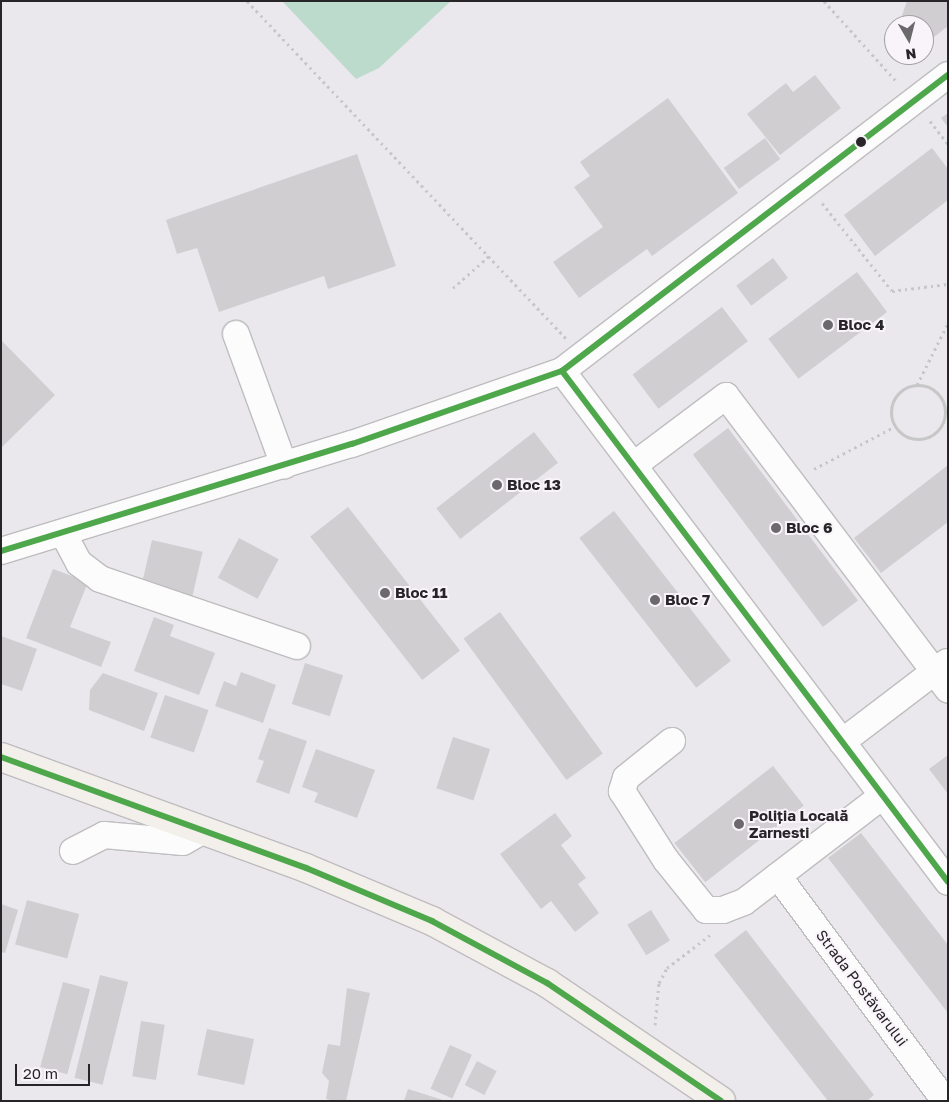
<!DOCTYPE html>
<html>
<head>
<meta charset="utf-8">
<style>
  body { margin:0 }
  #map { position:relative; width:949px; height:1102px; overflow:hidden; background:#eae8ec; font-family:"Golos Text",sans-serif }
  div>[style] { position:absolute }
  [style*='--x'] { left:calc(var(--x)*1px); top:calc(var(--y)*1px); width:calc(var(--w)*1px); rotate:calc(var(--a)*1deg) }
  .green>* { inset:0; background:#bddbcd }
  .building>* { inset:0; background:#d0ced1; transform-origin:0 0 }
  .path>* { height:3px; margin-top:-1.5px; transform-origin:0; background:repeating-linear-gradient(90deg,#c7c7c7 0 2.5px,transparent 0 6.5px) }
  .path>.ring { margin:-1.5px; padding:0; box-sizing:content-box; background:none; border:3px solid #c7c7c7; border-radius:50% }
  .roads { filter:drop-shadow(1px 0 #bebdbf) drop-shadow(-1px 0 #bebdbf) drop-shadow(0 1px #bebdbf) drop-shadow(0 -1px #bebdbf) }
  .minor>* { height:26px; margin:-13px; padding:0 13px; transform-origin:13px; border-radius:13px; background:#fcfcfc }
  .major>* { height:28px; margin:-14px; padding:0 14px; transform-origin:14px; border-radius:14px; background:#f3f0eb }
  .bus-1>* { height:6px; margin:-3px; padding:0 3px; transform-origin:3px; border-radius:3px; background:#4ea74b }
  .dots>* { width:14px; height:14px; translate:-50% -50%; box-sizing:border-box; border:2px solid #f8f4fa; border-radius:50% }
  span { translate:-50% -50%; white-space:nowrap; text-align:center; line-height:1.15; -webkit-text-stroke:4px #f8f4fa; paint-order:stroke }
  .poi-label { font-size:15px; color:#272527; font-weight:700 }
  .left { translate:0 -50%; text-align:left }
  .street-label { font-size:15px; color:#272527 }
  .frame { position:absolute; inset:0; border:2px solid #272527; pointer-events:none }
  .north { position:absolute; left:884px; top:15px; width:50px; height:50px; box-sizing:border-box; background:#f8f4fa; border:1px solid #a4a1a6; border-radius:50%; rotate:172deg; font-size:14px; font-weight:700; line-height:20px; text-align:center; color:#272527 }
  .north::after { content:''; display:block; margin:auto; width:18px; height:22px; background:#6b696c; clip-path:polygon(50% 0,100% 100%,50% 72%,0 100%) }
  .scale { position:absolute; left:15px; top:1064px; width:75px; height:22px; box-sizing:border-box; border:2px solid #272527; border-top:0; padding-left:6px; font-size:15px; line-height:18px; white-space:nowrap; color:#272527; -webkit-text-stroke:4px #f8f4fa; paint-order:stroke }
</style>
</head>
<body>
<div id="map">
  <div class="green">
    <i style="clip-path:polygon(282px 1px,451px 1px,379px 68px,356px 79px)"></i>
  </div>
  <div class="building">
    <i style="clip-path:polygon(907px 1px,948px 1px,948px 26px,924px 45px,924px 25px,903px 25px,900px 21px)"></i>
    <i style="clip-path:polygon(815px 75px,841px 108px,780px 155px,747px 114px,786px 83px,793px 92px)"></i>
    <i style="clip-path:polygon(668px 98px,738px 193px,652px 256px,647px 249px,579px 298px,553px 262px,603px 227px,574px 187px,590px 176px,580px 162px)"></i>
    <i style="clip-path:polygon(948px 113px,948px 127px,941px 118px)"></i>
    <i style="left:765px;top:138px;width:26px;height:51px;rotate:54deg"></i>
    <i style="clip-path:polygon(932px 148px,948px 169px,948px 200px,875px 256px,844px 215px)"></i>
    <i style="clip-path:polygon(357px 154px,396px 266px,328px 289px,324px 276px,219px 312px,197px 248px,177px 254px,166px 220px)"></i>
    <i style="left:773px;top:258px;width:25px;height:46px;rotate:53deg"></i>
    <i style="left:857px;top:272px;width:50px;height:111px;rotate:53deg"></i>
    <i style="left:722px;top:307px;width:43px;height:112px;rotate:53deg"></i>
    <i style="clip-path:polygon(1px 340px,55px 395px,1px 448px)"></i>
    <i style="left:728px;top:428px;width:216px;height:44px;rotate:53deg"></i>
    <i style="left:534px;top:432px;width:39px;height:124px;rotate:52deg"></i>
    <i style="clip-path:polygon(948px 465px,948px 522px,881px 573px,854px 538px)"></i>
    <i style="left:348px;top:507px;width:182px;height:48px;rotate:52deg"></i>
    <i style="left:614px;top:511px;width:190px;height:44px;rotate:52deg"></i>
    <i style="left:239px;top:538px;width:45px;height:45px;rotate:28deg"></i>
    <i style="left:152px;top:540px;width:52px;height:45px;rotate:13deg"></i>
    <i style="clip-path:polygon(53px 569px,88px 582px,70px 627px,111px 642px,101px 667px,26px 638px)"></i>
    <i style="left:500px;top:612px;width:175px;height:45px;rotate:54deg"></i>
    <i style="clip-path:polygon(154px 617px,174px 625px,170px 636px,215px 653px,199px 695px,134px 671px)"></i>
    <i style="clip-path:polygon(1px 636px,37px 649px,22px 691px,1px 684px)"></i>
    <i style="left:305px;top:663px;width:40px;height:43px;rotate:18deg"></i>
    <i style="clip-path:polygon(241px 672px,276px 685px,263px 723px,215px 706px,224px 681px,236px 686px)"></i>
    <i style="clip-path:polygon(103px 673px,158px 693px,144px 731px,89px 710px,90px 690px)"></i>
    <i style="left:165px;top:695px;width:46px;height:45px;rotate:19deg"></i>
    <i style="clip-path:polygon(269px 728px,307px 741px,289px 794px,256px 782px,264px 761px,258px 759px)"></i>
    <i style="left:453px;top:737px;width:39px;height:54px;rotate:18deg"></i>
    <i style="clip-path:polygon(316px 749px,375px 770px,357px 818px,314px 802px,318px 793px,302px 787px)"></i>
    <i style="clip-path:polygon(948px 755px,948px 794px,929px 769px)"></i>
    <i style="left:773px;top:766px;width:50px;height:125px;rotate:52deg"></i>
    <i style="clip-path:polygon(555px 813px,572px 836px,561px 845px,586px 878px,578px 884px,599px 913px,575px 932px,551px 901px,541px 909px,500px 854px)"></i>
    <i style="clip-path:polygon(861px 833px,948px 945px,948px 1013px,828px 858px)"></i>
    <i style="left:27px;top:900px;width:54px;height:46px;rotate:15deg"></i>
    <i style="clip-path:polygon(1px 904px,18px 910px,5px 953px,1px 952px)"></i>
    <i style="left:651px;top:910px;width:36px;height:28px;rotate:58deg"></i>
    <i style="clip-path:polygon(746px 930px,874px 1095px,867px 1101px,828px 1101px,714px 955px)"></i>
    <i style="left:100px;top:975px;width:29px;height:106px;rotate:14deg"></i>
    <i style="left:63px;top:982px;width:28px;height:88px;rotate:15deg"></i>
    <i style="clip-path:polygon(347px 988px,370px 993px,346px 1101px,335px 1101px,326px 1099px,329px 1081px,322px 1073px,328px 1044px,340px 1046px)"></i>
    <i style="left:141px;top:1021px;width:24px;height:56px;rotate:9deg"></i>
    <i style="left:207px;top:1029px;width:48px;height:47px;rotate:12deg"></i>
    <i style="left:450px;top:1045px;width:24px;height:48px;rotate:24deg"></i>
    <i style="left:477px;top:1061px;width:22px;height:27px;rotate:27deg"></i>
    <i style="clip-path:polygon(408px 1089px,443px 1100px,443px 1101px,404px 1101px)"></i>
  </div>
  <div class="path">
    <i style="--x:247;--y:1;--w:464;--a:46.6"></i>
    <i style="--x:824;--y:1;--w:109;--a:48"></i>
    <i style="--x:930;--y:121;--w:29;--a:52"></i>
    <i style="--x:822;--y:203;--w:112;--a:51.5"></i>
    <i style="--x:892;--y:291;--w:56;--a:-7.1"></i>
    <i style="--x:453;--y:288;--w:48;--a:-41.6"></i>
    <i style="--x:917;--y:385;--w:69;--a:-63.4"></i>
    <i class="ring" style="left:891px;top:385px;width:51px;height:51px"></i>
    <i style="--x:814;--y:469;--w:93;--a:-27.7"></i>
    <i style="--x:655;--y:1025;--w:42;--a:-84.6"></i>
    <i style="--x:659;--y:983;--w:17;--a:-62"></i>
    <i style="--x:667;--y:968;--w:54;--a:-37.5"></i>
  </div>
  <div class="roads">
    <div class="minor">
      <i style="--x:236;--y:334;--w:140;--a:69.9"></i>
      <i style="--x:562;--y:371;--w:640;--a:52.93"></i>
      <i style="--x:634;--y:465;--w:115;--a:-36.9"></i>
      <i style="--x:726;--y:396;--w:368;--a:52.9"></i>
      <i style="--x:63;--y:533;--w:34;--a:62"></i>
      <i style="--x:79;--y:563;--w:26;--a:37"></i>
      <i style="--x:100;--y:579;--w:208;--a:18.8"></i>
      <i style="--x:1;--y:551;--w:367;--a:-17"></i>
      <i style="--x:352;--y:444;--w:222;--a:-19.2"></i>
      <i style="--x:562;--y:371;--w:486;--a:-37.5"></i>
      <i style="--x:672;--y:741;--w:59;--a:141.2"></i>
      <i style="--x:626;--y:778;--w:14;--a:107"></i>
      <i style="--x:622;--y:791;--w:82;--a:57.5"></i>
      <i style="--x:666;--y:860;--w:64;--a:51.3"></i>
      <i style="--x:706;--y:910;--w:17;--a:0"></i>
      <i style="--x:723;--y:910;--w:22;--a:-21"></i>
      <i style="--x:744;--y:902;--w:174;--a:-37.5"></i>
      <i style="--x:842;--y:742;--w:132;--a:-37.3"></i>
      <i style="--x:73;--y:851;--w:35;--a:-27"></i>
      <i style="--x:104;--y:835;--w:79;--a:5.1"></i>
      <i style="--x:183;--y:842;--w:24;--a:-30"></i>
      <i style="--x:778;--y:876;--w:280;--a:53.4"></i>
    </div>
    <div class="major">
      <i style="--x:1;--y:757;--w:325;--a:20"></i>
      <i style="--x:306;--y:868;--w:137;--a:22.8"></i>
      <i style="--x:432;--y:921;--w:131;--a:28.3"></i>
      <i style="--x:547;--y:983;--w:210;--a:34.1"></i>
    </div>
  </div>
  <div class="bus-1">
    <i style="--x:562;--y:371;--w:640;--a:52.93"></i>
    <i style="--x:1;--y:551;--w:367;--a:-17"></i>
    <i style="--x:352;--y:444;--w:222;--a:-19.2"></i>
    <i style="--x:562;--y:371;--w:486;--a:-37.5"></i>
    <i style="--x:1;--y:757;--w:325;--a:20"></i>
    <i style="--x:306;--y:868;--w:137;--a:22.8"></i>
    <i style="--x:432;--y:921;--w:131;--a:28.3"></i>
    <i style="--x:547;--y:983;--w:210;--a:34.1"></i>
  </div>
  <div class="dots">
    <i style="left:861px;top:142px;background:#272527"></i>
    <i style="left:828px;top:325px;background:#6b696c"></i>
    <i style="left:497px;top:485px;background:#6b696c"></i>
    <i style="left:776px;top:528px;background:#6b696c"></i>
    <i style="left:385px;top:593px;background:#6b696c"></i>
    <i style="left:655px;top:600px;background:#6b696c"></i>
    <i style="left:739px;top:824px;background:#6b696c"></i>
  </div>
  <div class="poi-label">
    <span class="left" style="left:838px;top:325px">Bloc 4</span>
    <span class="left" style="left:507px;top:485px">Bloc 13</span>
    <span class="left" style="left:786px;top:528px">Bloc 6</span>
    <span class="left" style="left:395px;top:593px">Bloc 11</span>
    <span class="left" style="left:665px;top:600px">Bloc 7</span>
    <span class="left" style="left:749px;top:824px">Poliția Locală<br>Zarnesti</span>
  </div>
  <div class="street-label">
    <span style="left:862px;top:988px;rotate:53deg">Strada Postăvarului</span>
  </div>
  <div class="frame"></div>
  <div class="north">N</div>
  <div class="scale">20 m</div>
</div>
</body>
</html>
